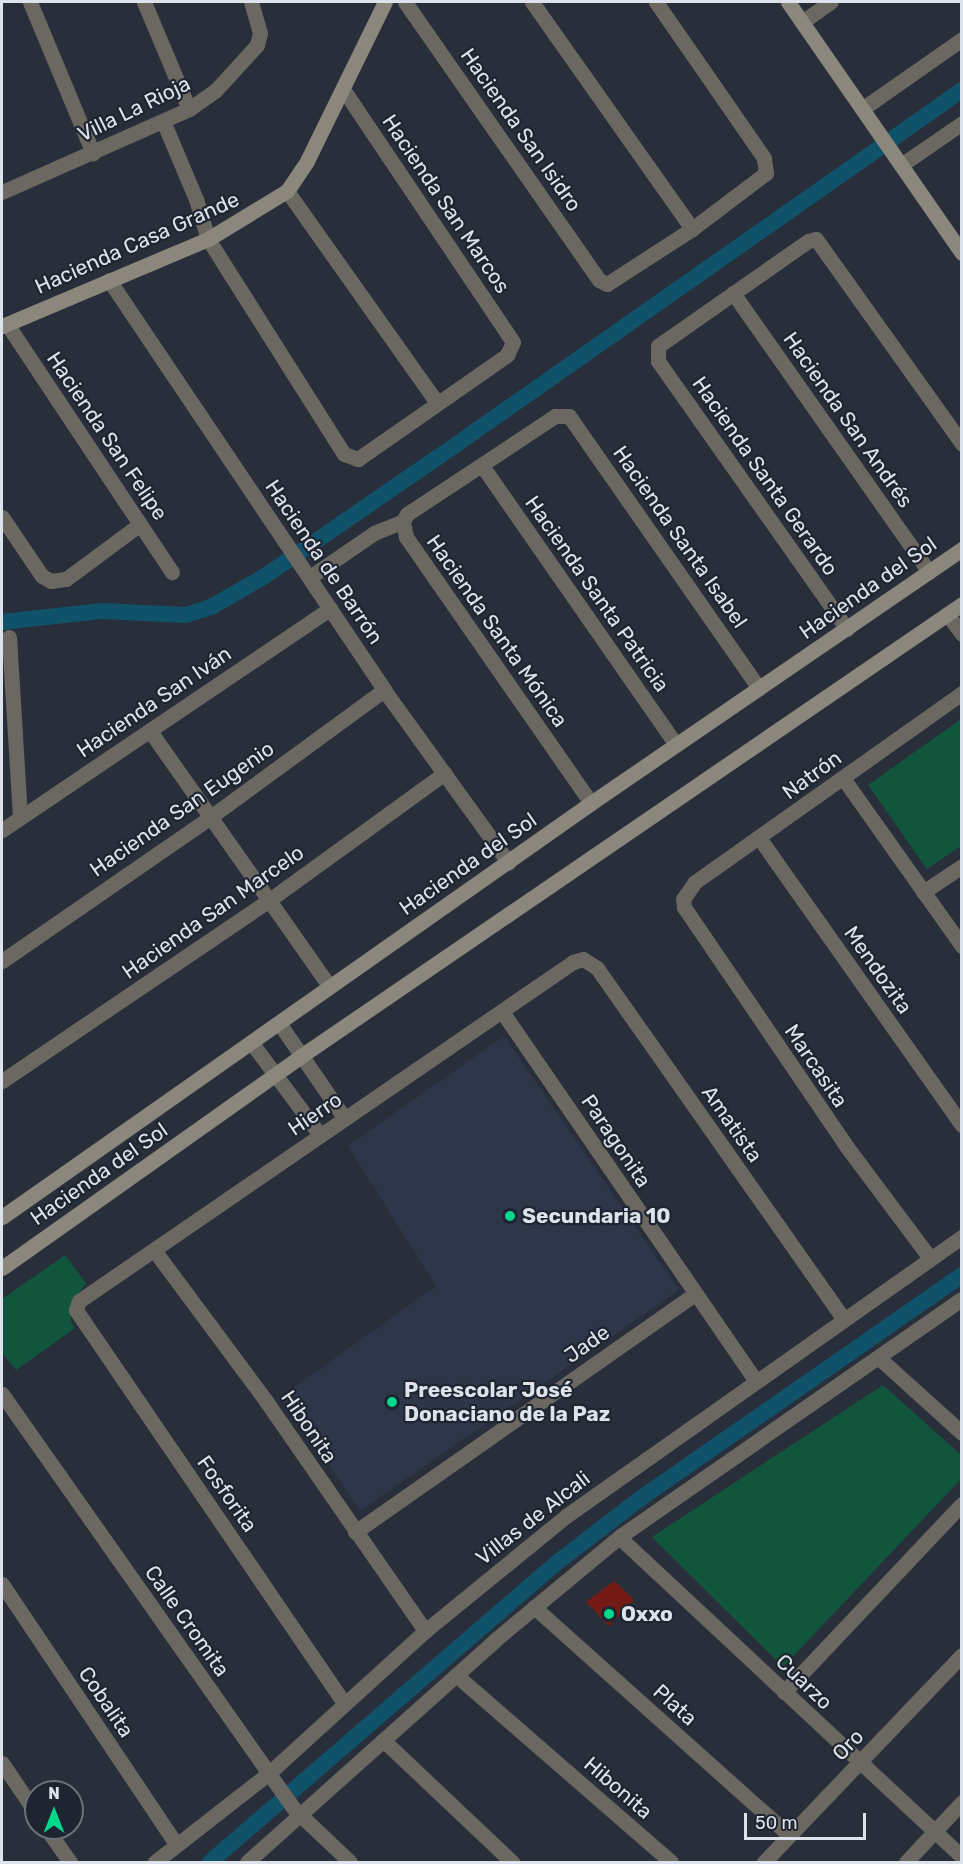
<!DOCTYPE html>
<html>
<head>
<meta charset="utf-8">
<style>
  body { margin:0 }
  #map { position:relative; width:963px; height:1864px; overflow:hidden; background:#282f3b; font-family:Rubik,sans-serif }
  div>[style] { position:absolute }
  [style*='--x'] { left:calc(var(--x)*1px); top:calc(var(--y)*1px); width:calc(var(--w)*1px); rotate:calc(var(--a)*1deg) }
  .built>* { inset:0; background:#2d3749 }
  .green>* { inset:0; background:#11553c }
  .canal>* { height:16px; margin:-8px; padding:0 8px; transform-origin:8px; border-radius:8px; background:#10526a }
  .building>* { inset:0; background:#731b14 }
  .street>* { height:15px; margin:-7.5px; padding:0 7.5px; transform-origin:7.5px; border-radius:7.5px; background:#6a6861 }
  .secondary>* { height:15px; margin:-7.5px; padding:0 7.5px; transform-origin:7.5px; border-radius:7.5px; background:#8c877c }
  .dots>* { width:16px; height:16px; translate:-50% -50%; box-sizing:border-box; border:3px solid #1e2531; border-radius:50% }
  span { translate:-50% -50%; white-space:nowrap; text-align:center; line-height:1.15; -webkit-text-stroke:4.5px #1e2531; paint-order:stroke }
  .street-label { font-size:21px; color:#dee3eb }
  .poi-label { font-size:21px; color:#dee3eb; font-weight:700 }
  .left { translate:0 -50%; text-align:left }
  .frame { position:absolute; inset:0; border:3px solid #dee3eb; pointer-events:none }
  .north { position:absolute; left:24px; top:1780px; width:60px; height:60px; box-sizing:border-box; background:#1e2531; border:2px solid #6b717b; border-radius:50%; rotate:0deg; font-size:16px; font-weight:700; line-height:24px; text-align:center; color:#dee3eb }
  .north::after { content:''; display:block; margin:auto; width:21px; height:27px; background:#00d98c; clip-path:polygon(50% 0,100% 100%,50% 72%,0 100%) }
  .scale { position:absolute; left:744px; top:1813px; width:122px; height:27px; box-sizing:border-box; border:3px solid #dee3eb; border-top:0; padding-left:8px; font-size:18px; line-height:21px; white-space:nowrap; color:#dee3eb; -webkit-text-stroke:4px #1e2531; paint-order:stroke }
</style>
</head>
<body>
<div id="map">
  <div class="built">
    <i style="clip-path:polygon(504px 1036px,679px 1290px,360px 1511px,282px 1396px,436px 1286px,348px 1146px)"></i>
  </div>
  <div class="green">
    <i style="clip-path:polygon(961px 719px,961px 846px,927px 869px,868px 785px)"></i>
    <i style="clip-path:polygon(65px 1255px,86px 1283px,71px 1304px,71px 1322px,75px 1328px,16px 1370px,2px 1353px,2px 1299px)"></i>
    <i style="clip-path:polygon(883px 1385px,961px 1455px,961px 1479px,783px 1667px,652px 1537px)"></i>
  </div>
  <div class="canal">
    <i style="--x:2;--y:622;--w:101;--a:-6.3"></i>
    <i style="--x:102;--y:611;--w:84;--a:2.7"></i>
    <i style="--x:186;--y:615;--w:28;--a:-18"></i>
    <i style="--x:213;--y:606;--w:60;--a:-30"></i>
    <i style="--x:265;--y:576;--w:209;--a:-34.5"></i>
    <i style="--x:437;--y:458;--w:641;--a:-35.03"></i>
    <i style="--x:210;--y:1862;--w:461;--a:-40.8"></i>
    <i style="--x:559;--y:1561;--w:103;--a:-37.5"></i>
    <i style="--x:641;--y:1498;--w:391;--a:-34.8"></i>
  </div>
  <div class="building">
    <i style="clip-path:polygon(614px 1581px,634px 1600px,609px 1626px,586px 1602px)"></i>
  </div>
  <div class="street">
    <i style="--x:30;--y:2;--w:164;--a:67.4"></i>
    <i style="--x:144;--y:2;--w:116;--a:67.2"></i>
    <i style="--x:405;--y:2;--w:339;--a:55.1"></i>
    <i style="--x:599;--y:280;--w:9;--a:27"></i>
    <i style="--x:607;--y:284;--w:101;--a:-32.9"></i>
    <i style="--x:692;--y:229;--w:93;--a:-37.1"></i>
    <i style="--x:766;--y:173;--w:15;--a:-98"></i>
    <i style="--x:764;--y:158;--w:190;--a:-124.7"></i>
    <i style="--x:532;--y:2;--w:278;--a:54.8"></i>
    <i style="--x:802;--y:22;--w:35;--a:-35"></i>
    <i style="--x:862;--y:109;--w:122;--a:-35"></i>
    <i style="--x:163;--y:121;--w:85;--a:67.1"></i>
    <i style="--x:196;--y:199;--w:42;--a:73.3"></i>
    <i style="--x:208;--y:239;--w:254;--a:57.7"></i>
    <i style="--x:344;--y:454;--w:15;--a:20"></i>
    <i style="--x:358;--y:459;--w:182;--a:-34.9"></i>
    <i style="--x:507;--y:355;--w:14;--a:-65"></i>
    <i style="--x:513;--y:342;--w:305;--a:-123.9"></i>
    <i style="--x:901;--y:165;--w:74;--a:-34.5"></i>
    <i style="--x:287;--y:191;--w:260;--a:54.7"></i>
    <i style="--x:2;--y:192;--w:205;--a:-23.9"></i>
    <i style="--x:189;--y:109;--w:32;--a:-35"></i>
    <i style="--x:215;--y:91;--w:62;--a:-47.6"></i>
    <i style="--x:257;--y:45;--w:12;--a:-76"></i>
    <i style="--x:260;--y:33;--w:32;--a:-106"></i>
    <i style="--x:109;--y:280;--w:494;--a:56.1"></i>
    <i style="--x:384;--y:690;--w:213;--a:54.2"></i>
    <i style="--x:733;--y:293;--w:341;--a:54.9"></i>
    <i style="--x:7;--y:324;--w:298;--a:56.4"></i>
    <i style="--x:483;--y:467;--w:338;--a:55.2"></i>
    <i style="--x:2;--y:517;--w:71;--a:55.9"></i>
    <i style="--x:42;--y:576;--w:10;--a:29"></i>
    <i style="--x:51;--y:581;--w:15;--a:-8"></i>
    <i style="--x:66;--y:579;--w:92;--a:-36.6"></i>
    <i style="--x:310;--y:577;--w:78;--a:-34.5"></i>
    <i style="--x:374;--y:533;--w:31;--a:-22"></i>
    <i style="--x:947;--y:614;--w:25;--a:53"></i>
    <i style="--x:847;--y:629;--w:328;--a:-125.2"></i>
    <i style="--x:658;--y:361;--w:15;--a:-90"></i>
    <i style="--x:658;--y:346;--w:183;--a:-35"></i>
    <i style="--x:808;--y:241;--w:8;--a:-14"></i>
    <i style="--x:816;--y:239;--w:252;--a:54.5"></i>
    <i style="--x:9;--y:637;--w:181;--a:86.5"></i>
    <i style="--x:150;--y:731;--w:312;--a:54.9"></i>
    <i style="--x:843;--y:778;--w:206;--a:54.7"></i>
    <i style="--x:591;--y:803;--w:324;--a:-124.8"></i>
    <i style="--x:406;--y:537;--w:16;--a:-101"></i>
    <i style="--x:403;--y:521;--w:8;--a:-60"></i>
    <i style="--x:407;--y:514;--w:178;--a:-33.5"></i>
    <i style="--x:555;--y:416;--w:14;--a:0"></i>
    <i style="--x:569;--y:416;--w:332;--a:55.1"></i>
    <i style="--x:2;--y:830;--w:396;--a:-34"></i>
    <i style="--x:760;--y:839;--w:350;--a:54.8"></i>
    <i style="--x:923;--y:892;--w:47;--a:-33.7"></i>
    <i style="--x:2;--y:961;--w:252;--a:-34.6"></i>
    <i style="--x:209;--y:818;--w:217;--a:-36.2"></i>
    <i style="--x:503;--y:1013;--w:447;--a:55.5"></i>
    <i style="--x:279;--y:1023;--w:116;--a:55.5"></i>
    <i style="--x:251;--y:1042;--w:116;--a:53.4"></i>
    <i style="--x:2;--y:1081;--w:321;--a:-34.1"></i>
    <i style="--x:268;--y:901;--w:218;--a:-35.9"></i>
    <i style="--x:154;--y:1250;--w:188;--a:53.4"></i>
    <i style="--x:266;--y:1401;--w:280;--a:55.3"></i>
    <i style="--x:930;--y:1258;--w:139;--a:-126.8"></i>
    <i style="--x:847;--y:1147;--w:290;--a:-124.2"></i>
    <i style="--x:684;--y:907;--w:8;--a:-97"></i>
    <i style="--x:683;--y:899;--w:21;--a:-55"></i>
    <i style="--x:695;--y:882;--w:327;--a:-35.3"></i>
    <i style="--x:879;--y:1358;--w:112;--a:42.1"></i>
    <i style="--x:2;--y:1394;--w:507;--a:54.87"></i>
    <i style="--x:294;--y:1809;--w:77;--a:43.4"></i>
    <i style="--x:355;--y:1532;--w:415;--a:-35"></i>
    <i style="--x:619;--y:1537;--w:469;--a:43"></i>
    <i style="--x:2;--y:1584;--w:313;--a:56.2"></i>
    <i style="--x:534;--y:1607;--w:342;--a:41.8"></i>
    <i style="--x:456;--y:1675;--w:285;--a:41"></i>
    <i style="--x:784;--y:1692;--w:259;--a:-46.6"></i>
    <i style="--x:344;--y:1703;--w:476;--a:-124.3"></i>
    <i style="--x:76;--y:1310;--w:9;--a:-72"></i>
    <i style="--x:79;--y:1301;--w:599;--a:-34.46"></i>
    <i style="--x:573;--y:962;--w:10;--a:-17"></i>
    <i style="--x:583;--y:959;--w:17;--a:33"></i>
    <i style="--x:597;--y:968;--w:428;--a:54.9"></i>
    <i style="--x:383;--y:1740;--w:178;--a:43.4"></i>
    <i style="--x:2;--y:1763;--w:60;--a:55.8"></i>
    <i style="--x:46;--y:1828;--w:42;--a:54.8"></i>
    <i style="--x:155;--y:1862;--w:145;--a:-38"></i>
    <i style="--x:269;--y:1773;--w:211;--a:-42.3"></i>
    <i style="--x:425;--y:1631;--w:182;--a:-39.2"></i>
    <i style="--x:566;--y:1516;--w:484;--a:-35.2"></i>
    <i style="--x:247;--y:1862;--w:333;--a:-41.8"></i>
    <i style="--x:495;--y:1640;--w:161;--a:-39.7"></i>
    <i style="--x:619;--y:1537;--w:417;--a:-34.8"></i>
    <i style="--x:764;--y:1862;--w:286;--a:-46.3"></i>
    <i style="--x:906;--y:1862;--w:82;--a:-47"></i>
  </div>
  <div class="secondary">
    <i style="--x:788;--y:2;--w:305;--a:55.3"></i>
    <i style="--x:2;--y:326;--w:224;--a:-22.9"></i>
    <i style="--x:208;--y:239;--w:92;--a:-31.3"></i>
    <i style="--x:287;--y:191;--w:36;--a:-56"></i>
    <i style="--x:307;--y:161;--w:177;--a:-63.9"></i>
    <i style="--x:2;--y:1217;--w:720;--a:-35.1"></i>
    <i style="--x:591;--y:803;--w:450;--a:-34.4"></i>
    <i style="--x:2;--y:1268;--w:367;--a:-35.3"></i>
    <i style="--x:301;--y:1056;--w:801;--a:-34.36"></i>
  </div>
  <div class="dots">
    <i style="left:510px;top:1216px;background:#00d98c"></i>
    <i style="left:392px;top:1402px;background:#00d98c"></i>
    <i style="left:609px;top:1614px;background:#00d98c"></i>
  </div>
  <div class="street-label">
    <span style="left:134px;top:109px;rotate:-26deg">Villa La Rioja</span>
    <span style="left:521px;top:130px;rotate:55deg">Hacienda San Isidro</span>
    <span style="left:446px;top:204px;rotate:56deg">Hacienda San Marcos</span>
    <span style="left:137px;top:243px;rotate:-24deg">Hacienda Casa Grande</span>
    <span style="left:848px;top:420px;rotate:55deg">Hacienda San Andrés</span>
    <span style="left:107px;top:436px;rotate:56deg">Hacienda San Felipe</span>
    <span style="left:765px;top:476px;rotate:55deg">Hacienda Santa Gerardo</span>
    <span style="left:680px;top:537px;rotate:55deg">Hacienda Santa Isabel</span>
    <span style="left:324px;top:562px;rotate:56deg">Hacienda de Barrón</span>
    <span style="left:868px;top:588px;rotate:-35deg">Hacienda del Sol</span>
    <span style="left:597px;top:594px;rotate:55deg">Hacienda Santa Patricia</span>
    <span style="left:497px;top:631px;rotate:55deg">Hacienda Santa Mónica</span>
    <span style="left:154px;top:702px;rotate:-34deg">Hacienda San Iván</span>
    <span style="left:812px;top:775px;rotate:-36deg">Natrón</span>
    <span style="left:182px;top:809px;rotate:-35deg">Hacienda San Eugenio</span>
    <span style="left:468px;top:864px;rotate:-35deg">Hacienda del Sol</span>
    <span style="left:213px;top:912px;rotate:-35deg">Hacienda San Marcelo</span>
    <span style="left:878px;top:970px;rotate:55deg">Mendozita</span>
    <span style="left:816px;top:1066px;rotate:56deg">Marcasita</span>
    <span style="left:315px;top:1114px;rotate:-34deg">Hierro</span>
    <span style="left:732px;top:1124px;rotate:55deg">Amatista</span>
    <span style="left:616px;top:1141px;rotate:56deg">Paragonita</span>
    <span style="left:99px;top:1174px;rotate:-35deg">Hacienda del Sol</span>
    <span style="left:587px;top:1344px;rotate:-35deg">Jade</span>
    <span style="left:309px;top:1427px;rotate:56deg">Hibonita</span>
    <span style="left:227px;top:1494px;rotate:55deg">Fosforita</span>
    <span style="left:533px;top:1518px;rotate:-38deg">Villas de Alcali</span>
    <span style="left:187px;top:1621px;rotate:55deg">Calle Cromita</span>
    <span style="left:804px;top:1682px;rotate:44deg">Cuarzo</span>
    <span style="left:106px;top:1702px;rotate:56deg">Cobalita</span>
    <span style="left:675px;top:1705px;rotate:42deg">Plata</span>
    <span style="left:848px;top:1745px;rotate:-46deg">Oro</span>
    <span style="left:618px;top:1788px;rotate:41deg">Hibonita</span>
  </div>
  <div class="poi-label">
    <span class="left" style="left:522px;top:1216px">Secundaria 10</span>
    <span class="left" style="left:404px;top:1402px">Preescolar José<br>Donaciano de la Paz</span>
    <span class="left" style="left:621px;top:1614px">Oxxo</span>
  </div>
  <div class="frame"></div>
  <div class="north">N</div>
  <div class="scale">50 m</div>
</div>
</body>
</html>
